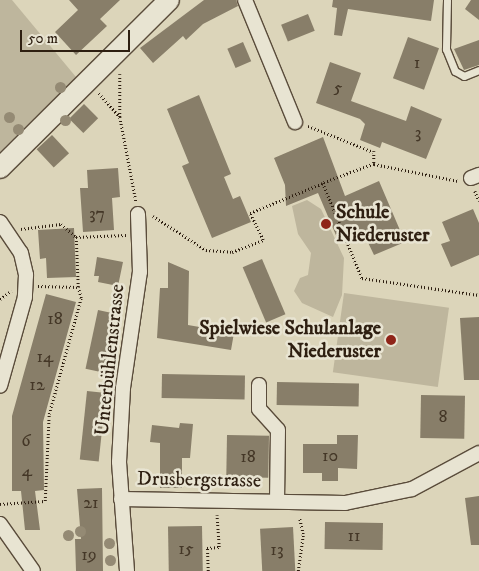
<!DOCTYPE html>
<html>
<head>
<meta charset="utf-8">
<style>
  body { margin:0 }
  #map { position:relative; width:479px; height:571px; overflow:hidden; background:#dcd5ba; font-family:"IM FELL DW Pica",serif }
  div>[style] { position:absolute }
  [style*='--x'] { left:calc(var(--x)*1px); top:calc(var(--y)*1px); width:calc(var(--w)*1px); rotate:calc(var(--a)*1deg) }
  .green>* { inset:0; background:#beb69d; transform-origin:0 0 }
  .building>* { inset:0; background:#887e69; transform-origin:0 0 }
  .path>* { height:2.5px; margin-top:-1.25px; transform-origin:0; background:repeating-linear-gradient(90deg,#2e1f11 0 1px,transparent 0 3.5px) }
  .roads { filter:drop-shadow(1px 0 #5a4c3b) drop-shadow(-1px 0 #5a4c3b) drop-shadow(0 1px #5a4c3b) drop-shadow(0 -1px #5a4c3b) }
  .lane>* { height:7px; margin:-3.5px; padding:0 3.5px; transform-origin:3.5px; border-radius:3.5px; background:#e8e4d2 }
  .street>* { height:14px; margin:-7px; padding:0 7px; transform-origin:7px; border-radius:7px; background:#e8e4d2 }
  .secondary>* { height:20px; margin:-10px; padding:0 10px; transform-origin:10px; border-radius:10px; background:#e8e4d2 }
  .trees>* { width:11px; height:11px; margin:-5.5px; border-radius:50%; background:#948a74 }
  .dots>* { width:14px; height:14px; translate:-50% -50%; box-sizing:border-box; border:2px solid #e8e4d2; border-radius:50% }
  span { translate:-50% -50%; white-space:nowrap; text-align:center; line-height:1.15; -webkit-text-stroke:5px #e8e4d2; paint-order:stroke }
  .number-label { font-size:18px; color:#443727 }
  .number-label span { -webkit-text-stroke-width:0 }
  .poi-label { font-size:20px; color:#2e1f11; font-weight:700 }
  .left { translate:0 -50%; text-align:left }
  .right { translate:-100% -50%; text-align:right }
  .street-label { font-size:20px; color:#2e1f11 }
  .scale { position:absolute; left:20px; top:30px; width:110px; height:22px; box-sizing:border-box; border:2px solid #2e1f11; border-top:0; padding-left:6px; font-size:15px; line-height:18px; white-space:nowrap; color:#2e1f11; -webkit-text-stroke:4px #e8e4d2; paint-order:stroke }
</style>
</head>
<body>
<div id="map">
  <div class="green">
    <i style="clip-path:polygon(0 0,12px 0,76px 77px,0 152px)"></i>
    <i style="clip-path:polygon(307px 200px,321px 209px,344px 258px,342px 295px,333px 317px,302px 303px,294px 291px,300px 278px,308px 275px,311px 253px,298px 234px,292px 206px)"></i>
    <i style="left:344px;top:293px;width:106px;height:80px;rotate:8deg"></i>
  </div>
  <div class="building">
    <i style="clip-path:polygon(69px 0,120px 0,100px 19px,107px 26px,76px 55px,55px 32px,78px 10px)"></i>
    <i style="clip-path:polygon(204px 0,236px 0,238px 6px,203px 24px,186px 40px,183px 36px,153px 63px,140px 48px)"></i>
    <i style="clip-path:polygon(333px 0,434px 0,431px 21px,348px 9px,342px 36px,334px 35px,337px 8px,332px 7px)"></i>
    <i style="clip-path:polygon(471px 0,479px 0,479px 20px,465px 9px)"></i>
    <i style="left:308px;top:14px;width:18px;height:29px;rotate:68deg"></i>
    <i style="left:408px;top:37px;width:33px;height:44px;rotate:20deg"></i>
    <i style="clip-path:polygon(479px 40px,479px 65px,464px 70px,454px 49px)"></i>
    <i style="left:243px;top:42px;width:21px;height:17px;rotate:67deg"></i>
    <i style="clip-path:polygon(330px 62px,361px 73px,351px 101px,406px 121px,411px 106px,442px 119px,426px 159px,382px 142px,380px 148px,360px 140px,365px 124px,360px 119px,316px 103px)"></i>
    <i style="clip-path:polygon(199px 95px,231px 174px,224px 177px,233px 199px,240px 196px,251px 222px,212px 238px,182px 166px,189px 163px,167px 109px)"></i>
    <i style="left:84px;top:104px;width:20px;height:21px;rotate:45deg"></i>
    <i style="left:52px;top:135px;width:25px;height:21px;rotate:47deg"></i>
    <i style="clip-path:polygon(323px 137px,345px 196px,379px 181px,405px 242px,374px 255px,362px 230px,338px 240px,318px 193px,286px 206px,285px 185px,274px 158px)"></i>
    <i style="clip-path:polygon(118px 168px,120px 197px,112px 198px,114px 230px,83px 232px,80px 188px,88px 188px,87px 170px)"></i>
    <i style="clip-path:polygon(473px 209px,479px 223px,479px 255px,451px 267px,441px 244px,450px 241px,442px 222px)"></i>
    <i style="clip-path:polygon(74px 228px,76px 277px,47px 278px,46px 258px,40px 259px,38px 230px)"></i>
    <i style="clip-path:polygon(97px 257px,123px 262px,118px 286px,98px 282px,99px 276px,94px 276px)"></i>
    <i style="left:262px;top:259px;width:60px;height:21px;rotate:67deg"></i>
    <i style="clip-path:polygon(168px 262px,189px 271px,188px 325px,234px 333px,231px 350px,157px 338px,160px 288px,168px 288px)"></i>
    <i style="clip-path:polygon(46px 294px,76px 302px,43px 422px,44px 490px,35px 491px,40px 530px,25px 530px,21px 491px,12px 491px,12px 416px)"></i>
    <i style="left:98px;top:310px;width:19px;height:60px;rotate:12deg"></i>
    <i style="clip-path:polygon(479px 317px,479px 380px,464px 380px,460px 318px)"></i>
    <i style="left:162px;top:374px;width:83px;height:24px;rotate:1deg"></i>
    <i style="left:277px;top:382px;width:82px;height:23px;rotate:1deg"></i>
    <i style="left:87px;top:391px;width:19px;height:69px;rotate:6deg"></i>
    <i style="left:421px;top:395px;width:44px;height:43px;rotate:1deg"></i>
    <i style="clip-path:polygon(180px 423px,193px 424px,190px 458px,182px 458px,182px 488px,160px 488px,160px 443px,150px 442px,152px 425px,179px 428px)"></i>
    <i style="left:227px;top:435px;width:42px;height:42px;rotate:1deg"></i>
    <i style="clip-path:polygon(337px 435px,358px 435px,357px 469px,338px 468px,338px 481px,322px 481px,322px 473px,303px 473px,303px 444px,337px 444px)"></i>
    <i style="clip-path:polygon(102px 488px,103px 571px,76px 571px,75px 539px,81px 539px,77px 489px)"></i>
    <i style="clip-path:polygon(479px 496px,479px 545px,471px 545px,465px 498px)"></i>
    <i style="left:325px;top:522px;width:58px;height:27px;rotate:1deg"></i>
    <i style="left:202px;top:526px;width:45px;height:34px;rotate:89deg"></i>
    <i style="left:293px;top:527px;width:44px;height:33px;rotate:87deg"></i>
  </div>
  <div class="path">
    <i style="--x:120;--y:74;--w:43;--a:90"></i>
    <i style="--x:99;--y:93;--w:32;--a:49"></i>
    <i style="--x:120;--y:117;--w:86;--a:79.2"></i>
    <i style="--x:308;--y:126;--w:70;--a:21.8"></i>
    <i style="--x:374;--y:151;--w:13;--a:90"></i>
    <i style="--x:374;--y:164;--w:86;--a:11.4"></i>
    <i style="--x:374;--y:164;--w:54;--a:159.6"></i>
    <i style="--x:323;--y:183;--w:103;--a:67.7"></i>
    <i style="--x:362;--y:278;--w:118;--a:8.3"></i>
    <i style="--x:475;--y:191;--w:11;--a:68"></i>
    <i style="--x:153;--y:216;--w:63;--a:32.7"></i>
    <i style="--x:206;--y:250;--w:26;--a:4"></i>
    <i style="--x:232;--y:252;--w:33;--a:-21"></i>
    <i style="--x:263;--y:240;--w:30;--a:-116"></i>
    <i style="--x:250;--y:213;--w:79;--a:-22.3"></i>
    <i style="--x:21;--y:229;--w:40;--a:-7.1"></i>
    <i style="--x:61;--y:224;--w:20;--a:41"></i>
    <i style="--x:38;--y:286;--w:40;--a:1.4"></i>
    <i style="--x:78;--y:287;--w:50;--a:-92.3"></i>
    <i style="--x:76;--y:237;--w:50;--a:-2.3"></i>
    <i style="--x:0;--y:299;--w:14;--a:-36"></i>
    <i style="--x:0;--y:504;--w:45;--a:-3.8"></i>
    <i style="--x:45;--y:501;--w:87;--a:-87.4"></i>
    <i style="--x:49;--y:414;--w:120;--a:-74.6"></i>
    <i style="--x:81;--y:298;--w:11;--a:-105"></i>
    <i style="--x:208;--y:571;--w:23;--a:-92"></i>
    <i style="--x:207;--y:548;--w:12;--a:-5"></i>
    <i style="--x:219;--y:547;--w:32;--a:-94"></i>
    <i style="--x:298;--y:571;--w:37;--a:-82"></i>
    <i style="--x:303;--y:534;--w:17;--a:-103"></i>
  </div>
  <div class="roads">
    <div class="lane">
      <i style="--x:447;--y:0;--w:49;--a:91.2"></i>
      <i style="--x:446;--y:49;--w:24;--a:68"></i>
      <i style="--x:455;--y:71;--w:10;--a:29"></i>
      <i style="--x:464;--y:76;--w:16;--a:-22"></i>
    </div>
    <div class="street">
      <i style="--x:245;--y:0;--w:132;--a:67.7"></i>
      <i style="--x:471;--y:178;--w:9;--a:-21"></i>
      <i style="--x:0;--y:222;--w:37;--a:56"></i>
      <i style="--x:21;--y:253;--w:23;--a:77"></i>
      <i style="--x:26;--y:275;--w:22;--a:93"></i>
      <i style="--x:25;--y:297;--w:92;--a:105.7"></i>
      <i style="--x:259;--y:385;--w:24;--a:90"></i>
      <i style="--x:259;--y:409;--w:28;--a:48"></i>
      <i style="--x:278;--y:430;--w:71;--a:90.8"></i>
      <i style="--x:121;--y:499;--w:224;--a:1"></i>
      <i style="--x:345;--y:503;--w:68;--a:-11.8"></i>
      <i style="--x:412;--y:489;--w:76;--a:-28.2"></i>
      <i style="--x:0;--y:524;--w:57;--a:54.9"></i>
      <i style="--x:127;--y:571;--w:109;--a:-94.2"></i>
      <i style="--x:119;--y:462;--w:74;--a:-86.9"></i>
      <i style="--x:123;--y:388;--w:117;--a:-81.7"></i>
      <i style="--x:140;--y:272;--w:58;--a:-92"></i>
    </div>
    <div class="secondary">
      <i style="--x:0;--y:168;--w:238;--a:-44.8"></i>
    </div>
  </div>
  <div class="trees">
    <i style="left:60px;top:87px"></i>
    <i style="left:9px;top:117px"></i>
    <i style="left:65px;top:120px"></i>
    <i style="left:18px;top:129px"></i>
    <i style="left:80px;top:531px"></i>
    <i style="left:68px;top:535px"></i>
    <i style="left:109px;top:543px"></i>
    <i style="left:110px;top:560px"></i>
  </div>
  <div class="dots">
    <i style="left:326px;top:224px;background:#8f2418"></i>
    <i style="left:391px;top:340px;background:#8f2418"></i>
  </div>
  <div class="number-label">
    <span style="left:417px;top:63px">1</span>
    <span style="left:338px;top:88px">5</span>
    <span style="left:418px;top:133px">3</span>
    <span style="left:97px;top:214px">37</span>
    <span style="left:55px;top:319px">18</span>
    <span style="left:45px;top:357px">14</span>
    <span style="left:37px;top:385px">12</span>
    <span style="left:443px;top:417px">8</span>
    <span style="left:26px;top:441px">6</span>
    <span style="left:330px;top:456px">10</span>
    <span style="left:248px;top:457px">18</span>
    <span style="left:27px;top:471px">4</span>
    <span style="left:91px;top:503px">21</span>
    <span style="left:354px;top:536px">11</span>
    <span style="left:186px;top:549px">15</span>
    <span style="left:277px;top:550px">13</span>
    <span style="left:89px;top:555px">19</span>
  </div>
  <div class="poi-label">
    <span class="left" style="left:336px;top:224px">Schule<br>Niederuster</span>
    <span class="right" style="left:381px;top:340px">Spielwiese Schulanlage<br>Niederuster</span>
  </div>
  <div class="street-label">
    <span style="left:110px;top:360px;rotate:-84deg">Unterbühlenstrasse</span>
    <span style="left:199px;top:480px;rotate:1deg">Drusbergstrasse</span>
  </div>
  <div class="scale">50 m</div>
</div>
</body>
</html>
